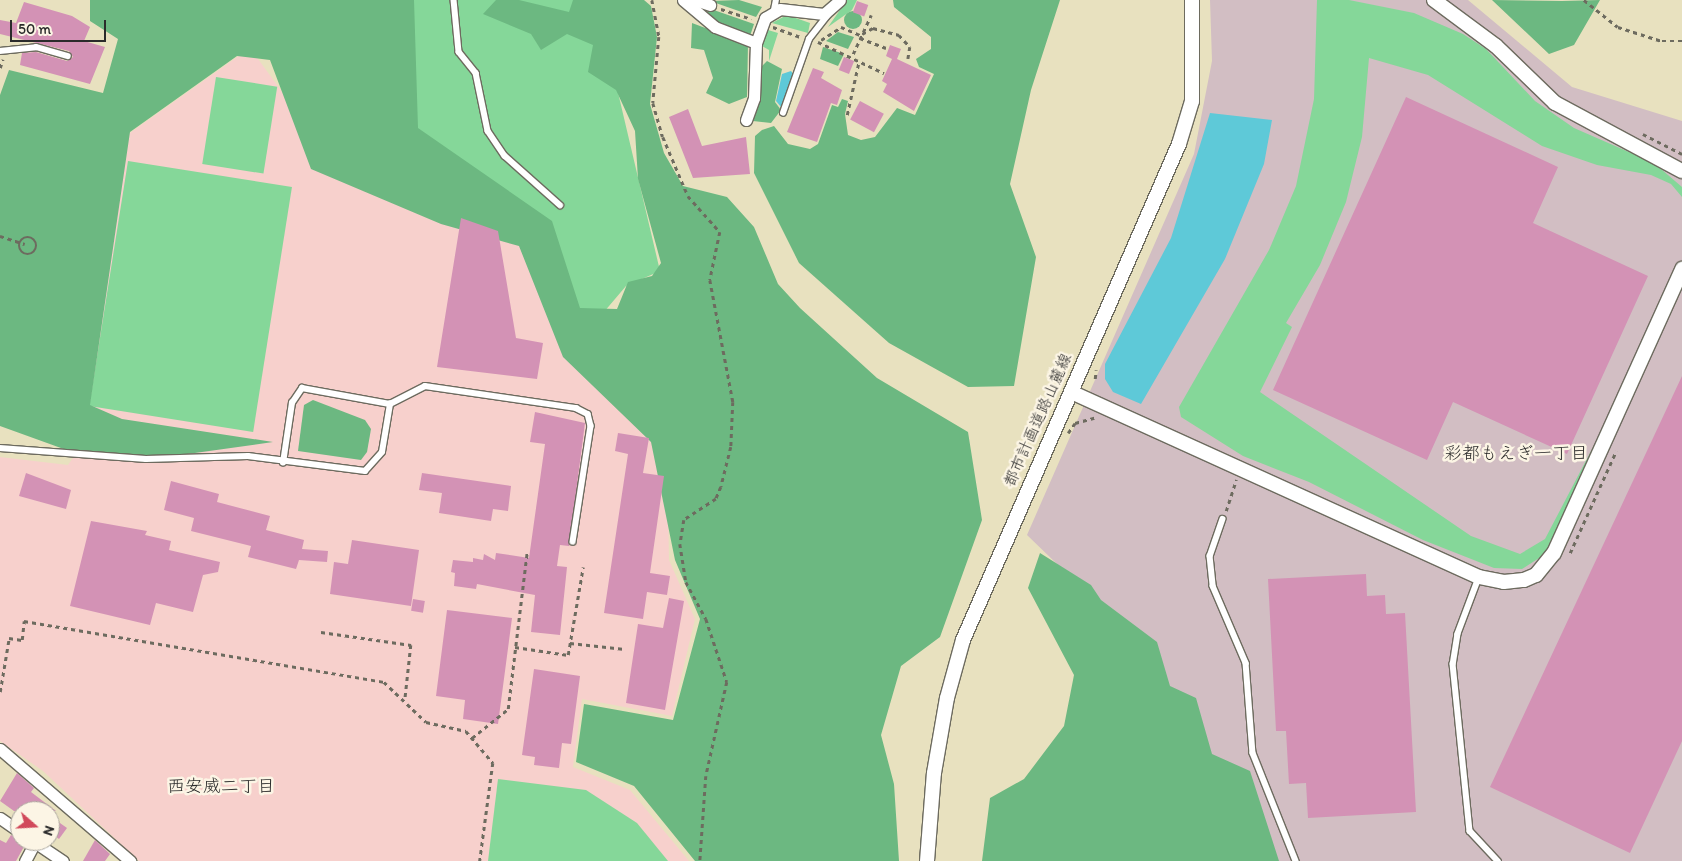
<!DOCTYPE html>
<html>
<head>
<meta charset="utf-8">
<style>
  body { margin:0 }
  #map { position:relative; width:1682px; height:861px; overflow:hidden; background:#e8e1bf; font-family:Itim,"Klee One",sans-serif }
  div>[style] { position:absolute }
  [style*='--x'] { left:calc(var(--x)*1px); top:calc(var(--y)*1px); width:calc(var(--w)*1px); rotate:calc(var(--a)*1deg) }
  .built>* { inset:0; background:#f7d0cc }
  .industrial>* { inset:0; background:#d2bec3 }
  .green>* { inset:0; background:#85d799; transform-origin:0 0 }
  .forest>* { inset:0; background:#6cb881 }
  .round { border-radius:50% }
  .water>* { inset:0; background:#5ec9d8 }
  .building>* { inset:0; background:#d392b5; transform-origin:0 0 }
  .path>* { height:2.5px; margin-top:-1.25px; transform-origin:0; background:repeating-linear-gradient(90deg,#6d6b5f 0 4px,transparent 0 8px) }
  .path>.ring { margin:-1.25px; padding:0; box-sizing:content-box; background:none; border:2.5px solid #6d6b5f; border-radius:50% }
  .roads { filter:drop-shadow(1px 0 #6d6b5f) drop-shadow(-1px 0 #6d6b5f) drop-shadow(0 1px #6d6b5f) drop-shadow(0 -1px #6d6b5f) }
  .service>* { height:5.5px; margin:-2.75px; padding:0 2.75px; transform-origin:2.75px; border-radius:2.75px; background:#fff }
  .minor>* { height:11px; margin:-5.5px; padding:0 5.5px; transform-origin:5.5px; border-radius:5.5px; background:#fff }
  .tertiary>* { height:14px; margin:-7px; padding:0 7px; transform-origin:7px; border-radius:7px; background:#fff }
  span { translate:-50% -50%; white-space:nowrap; text-align:center; line-height:1.15; -webkit-text-stroke:5px #fcf5e5; paint-order:stroke }
  .street-label { font-size:16px; color:#2b2b2b }
  .neighbourhood-label { font-size:18px; color:#2b2b2b }
  .north { position:absolute; left:10px; top:801px; width:50px; height:50px; box-sizing:border-box; background:#fcf5e5; border:1px solid #a8a49b; border-radius:50%; rotate:109deg; font-size:14px; font-weight:700; line-height:20px; text-align:center; color:#2b2b2b }
  .north::after { content:''; display:block; margin:auto; width:18px; height:22px; background:#d1495b; clip-path:polygon(50% 0,100% 100%,50% 72%,0 100%) }
  .scale { position:absolute; left:10px; top:20px; width:96px; height:22px; box-sizing:border-box; border:2px solid #2b2b2b; border-top:0; padding-left:6px; font-size:15px; line-height:18px; white-space:nowrap; color:#2b2b2b; -webkit-text-stroke:4px #fcf5e5; paint-order:stroke }
</style>
</head>
<body>
<div id="map">
  <div class="built">
    <i style="clip-path:polygon(250px 48px,338px 168px,530px 238px,667px 442px,669px 560px,695px 619px,672px 716px,582px 699px,573px 767px,630px 790px,689px 861px,139px 861px,43px 771px,0 741px,0 457px,68px 465px,77px 452px,103px 152px)"></i>
  </div>
  <div class="industrial">
    <i style="clip-path:polygon(1210px 0,1468px 0,1572px 87px,1682px 121px,1682px 861px,1254px 861px,1117px 622px,1027px 535px,1194px 154px,1212px 61px)"></i>
  </div>
  <div class="green">
    <i style="clip-path:polygon(400px 0,620px 0,612px 67px,660px 271px,626px 286px,598px 319px,564px 325px,542px 233px,387px 149px)"></i>
    <i style="clip-path:polygon(847px 0,857px 0,852px 10px,828px 27px)"></i>
    <i style="clip-path:polygon(1317px 0,1349px 0,1414px 13px,1463px 34px,1486px 49px,1535px 101px,1574px 128px,1654px 163px,1682px 187px,1682px 197px,1671px 184px,1651px 175px,1597px 165px,1542px 146px,1428px 75px,1369px 58px,1362px 137px,1346px 202px,1320px 265px,1286px 323px,1292px 327px,1260px 392px,1471px 536px,1520px 554px,1545px 539px,1603px 428px,1550px 551px,1522px 569px,1494px 568px,1423px 540px,1309px 482px,1243px 456px,1181px 417px,1179px 407px,1269px 250px,1296px 186px,1314px 99px)"></i>
    <i style="clip-path:polygon(787px 15px,810px 23px,808px 33px,772px 23px)"></i>
    <i style="clip-path:polygon(768px 30px,778px 33px,769px 61px,769px 50px,762px 46px)"></i>
    <i style="left:216px;top:77px;width:62px;height:88px;rotate:9deg"></i>
    <i style="left:128px;top:161px;width:166px;height:248px;rotate:9deg"></i>
    <i style="clip-path:polygon(498px 779px,586px 790px,637px 823px,668px 861px,488px 861px)"></i>
  </div>
  <div class="forest">
    <i style="clip-path:polygon(90px 0,414px 0,418px 128px,552px 221px,580px 308px,617px 309px,628px 282px,652px 276px,661px 263px,638px 179px,635px 131px,616px 90px,588px 72px,593px 45px,567px 34px,541px 50px,531px 34px,483px 14px,496px 0,519px 0,569px 12px,573px 0,644px 0,651px 6px,657px 37px,650px 104px,664px 153px,683px 186px,727px 197px,754px 227px,778px 284px,800px 308px,877px 378px,968px 432px,982px 520px,940px 637px,901px 666px,881px 735px,894px 784px,899px 861px,695px 861px,634px 786px,576px 762px,584px 704px,673px 720px,700px 619px,675px 560px,651px 442px,563px 357px,519px 246px,441px 224px,311px 169px,270px 60px,237px 56px,130px 132px,90px 405px,122px 419px,273px 442px,166px 457px,72px 452px,0 426px,0 95px,9px 70px,103px 93px,118px 39px,90px 21px)"></i>
    <i style="clip-path:polygon(739px 0,762px 7px,756px 17px,710px 1px)"></i>
    <i style="clip-path:polygon(893px 0,1060px 0,1031px 90px,1010px 184px,1036px 257px,1014px 386px,968px 387px,889px 343px,799px 263px,754px 173px,755px 136px,762px 130px,774px 126px,788px 144px,810px 149px,818px 144px,832px 105px,838px 107px,842px 99px,848px 101px,845px 114px,848px 135px,861px 140px,875px 137px,897px 108px,915px 115px,934px 74px,919px 67px,916px 59px,931px 49px,931px 37px,894px 7px)"></i>
    <i style="clip-path:polygon(1492px 0,1562px 1px,1600px 0,1574px 45px,1549px 54px)"></i>
    <i style="clip-path:polygon(708px 8px,754px 24px,750px 36px,716px 22px,707px 15px)"></i>
    <i class="round" style="left:844px;top:11px;width:18px;height:18px"></i>
    <i style="clip-path:polygon(692px 23px,748px 44px,747px 97px,729px 104px,706px 93px,713px 78px,704px 50px,691px 48px)"></i>
    <i style="clip-path:polygon(838px 32px,854px 37px,848px 49px,826px 41px)"></i>
    <i style="clip-path:polygon(823px 47px,844px 54px,838px 66px,820px 59px)"></i>
    <i style="clip-path:polygon(767px 61px,782px 69px,775px 102px,781px 110px,771px 123px,753px 121px,760px 99px,761px 67px)"></i>
    <i style="clip-path:polygon(313px 400px,365px 420px,371px 429px,367px 452px,361px 460px,298px 451px,304px 405px)"></i>
    <i style="clip-path:polygon(1040px 553px,1091px 585px,1101px 600px,1157px 642px,1170px 686px,1196px 698px,1212px 754px,1250px 771px,1279px 861px,982px 861px,990px 798px,1024px 779px,1064px 726px,1074px 675px,1028px 588px)"></i>
  </div>
  <div class="water">
    <i style="clip-path:polygon(791px 71px,794px 75px,781px 107px,776px 101px,782px 74px)"></i>
    <i style="clip-path:polygon(1210px 113px,1272px 120px,1264px 164px,1225px 259px,1141px 404px,1113px 392px,1105px 379px,1105px 364px,1171px 238px)"></i>
  </div>
  <div class="building">
    <i style="left:857px;top:1px;width:12px;height:12px;rotate:20deg"></i>
    <i style="clip-path:polygon(24px 2px,72px 16px,90px 27px,84px 41px,105px 47px,90px 84px,20px 65px,22px 53px,36px 52px,67px 61px,73px 57px,69px 51px,0 34px,0 20px,16px 23px)"></i>
    <i style="clip-path:polygon(890px 45px,901px 49px,897px 59px,931px 75px,914px 111px,883px 92px,887px 84px,882px 81px,892px 59px,886px 56px)"></i>
    <i style="left:844px;top:57px;width:11px;height:14px;rotate:22deg"></i>
    <i style="clip-path:polygon(813px 68px,824px 72px,821px 78px,842px 90px,837px 105px,831px 103px,817px 142px,787px 132px)"></i>
    <i style="clip-path:polygon(1406px 97px,1558px 167px,1533px 223px,1648px 276px,1567px 454px,1453px 402px,1427px 460px,1273px 390px)"></i>
    <i style="left:860px;top:101px;width:27px;height:21px;rotate:28deg"></i>
    <i style="clip-path:polygon(688px 109px,702px 146px,746px 137px,750px 174px,693px 178px,669px 117px)"></i>
    <i style="clip-path:polygon(461px 218px,498px 231px,516px 338px,543px 343px,537px 379px,437px 367px)"></i>
    <i style="clip-path:polygon(1682px 376px,1682px 741px,1630px 853px,1490px 787px)"></i>
    <i style="clip-path:polygon(535px 412px,585px 423px,569px 546px,560px 545px,557px 566px,567px 567px,560px 635px,531px 632px,535px 595px,477px 584px,476px 589px,454px 586px,455px 573px,451px 572px,453px 560px,473px 562px,473px 558px,483px 560px,484px 554px,495px 560px,496px 553px,529px 558px,545px 444px,530px 442px)"></i>
    <i style="clip-path:polygon(618px 433px,649px 438px,643px 473px,664px 476px,650px 573px,670px 576px,667px 595px,647px 592px,643px 619px,604px 613px,628px 454px,615px 451px)"></i>
    <i style="clip-path:polygon(26px 473px,71px 490px,66px 509px,19px 496px)"></i>
    <i style="clip-path:polygon(422px 473px,511px 486px,508px 511px,493px 509px,491px 521px,439px 513px,442px 493px,419px 490px)"></i>
    <i style="clip-path:polygon(171px 481px,219px 494px,217px 502px,270px 516px,266px 530px,304px 540px,302px 549px,328px 551px,327px 562px,299px 560px,296px 569px,248px 557px,251px 546px,191px 531px,194px 518px,164px 510px)"></i>
    <i style="clip-path:polygon(91px 521px,147px 531px,145px 535px,171px 541px,169px 550px,220px 562px,218px 572px,203px 575px,193px 612px,156px 603px,150px 625px,70px 606px)"></i>
    <i style="clip-path:polygon(352px 540px,419px 550px,411px 606px,330px 594px,334px 562px,348px 564px)"></i>
    <i style="clip-path:polygon(1366px 574px,1367px 596px,1385px 595px,1386px 614px,1405px 613px,1416px 812px,1308px 818px,1306px 783px,1289px 784px,1286px 731px,1276px 731px,1268px 579px)"></i>
    <i style="clip-path:polygon(669px 598px,684px 601px,665px 710px,626px 703px,638px 624px,663px 628px)"></i>
    <i style="left:413px;top:599px;width:12px;height:12px;rotate:9deg"></i>
    <i style="clip-path:polygon(447px 610px,512px 618px,498px 724px,463px 719px,465px 700px,436px 696px)"></i>
    <i style="clip-path:polygon(534px 669px,580px 676px,571px 744px,562px 743px,559px 768px,534px 765px,535px 757px,522px 755px)"></i>
    <i style="clip-path:polygon(17px 773px,34px 788px,31px 792px,56px 811px,14px 811px,0 801px)"></i>
    <i style="clip-path:polygon(50px 816px,67px 828px,59px 839px,50px 832px)"></i>
    <i style="clip-path:polygon(11px 835px,26px 843px,16px 861px,0 861px,0 840px,6px 843px)"></i>
    <i style="clip-path:polygon(95px 840px,110px 854px,105px 861px,83px 861px)"></i>
  </div>
  <div class="path">
    <i style="--x:652;--y:0;--w:38;--a:79"></i>
    <i style="--x:659;--y:37;--w:66;--a:95.2"></i>
    <i style="--x:653;--y:103;--w:35;--a:74"></i>
    <i style="--x:663;--y:137;--w:64;--a:67"></i>
    <i style="--x:688;--y:196;--w:48;--a:48.4"></i>
    <i style="--x:720;--y:232;--w:49;--a:101.8"></i>
    <i style="--x:710;--y:280;--w:124;--a:79.3"></i>
    <i style="--x:733;--y:402;--w:45;--a:92.5"></i>
    <i style="--x:731;--y:447;--w:41;--a:104"></i>
    <i style="--x:721;--y:487;--w:13;--a:113"></i>
    <i style="--x:716;--y:499;--w:38;--a:147"></i>
    <i style="--x:684;--y:520;--w:24;--a:99"></i>
    <i style="--x:680;--y:544;--w:38;--a:81"></i>
    <i style="--x:686;--y:582;--w:42;--a:61.6"></i>
    <i style="--x:706;--y:619;--w:66;--a:71.6"></i>
    <i style="--x:727;--y:682;--w:96;--a:102.6"></i>
    <i style="--x:706;--y:776;--w:85;--a:94"></i>
    <i style="--x:1584;--y:0;--w:43;--a:38.5"></i>
    <i style="--x:1618;--y:27;--w:46;--a:17.7"></i>
    <i style="--x:1662;--y:41;--w:20;--a:0"></i>
    <i style="--x:721;--y:9;--w:32;--a:18"></i>
    <i style="--x:773;--y:27;--w:30;--a:20"></i>
    <i style="--x:862;--y:34;--w:13;--a:-29"></i>
    <i style="--x:873;--y:28;--w:27;--a:15"></i>
    <i style="--x:899;--y:35;--w:16;--a:47"></i>
    <i style="--x:910;--y:47;--w:12;--a:99"></i>
    <i style="--x:860;--y:38;--w:28;--a:21"></i>
    <i style="--x:821;--y:40;--w:24;--a:-33"></i>
    <i style="--x:841;--y:27;--w:23;--a:23"></i>
    <i style="--x:818;--y:42;--w:73;--a:25.2"></i>
    <i style="--x:853;--y:54;--w:43;--a:-65.2"></i>
    <i style="--x:0;--y:68;--w:9;--a:-72"></i>
    <i style="--x:847;--y:115;--w:55;--a:-77.5"></i>
    <i style="--x:1643;--y:134;--w:44;--a:27.1"></i>
    <i style="--x:0;--y:236;--w:26;--a:18"></i>
    <i class="ring" style="left:19px;top:237px;width:15.5px;height:15.5px"></i>
    <i style="--x:1095;--y:379;--w:9;--a:-84"></i>
    <i style="--x:1068;--y:433;--w:12;--a:-55"></i>
    <i style="--x:1075;--y:423;--w:20;--a:-15"></i>
    <i style="--x:1226;--y:511;--w:33;--a:-72"></i>
    <i style="--x:1570;--y:553;--w:112;--a:-65.7"></i>
    <i style="--x:321;--y:632;--w:91;--a:8.2"></i>
    <i style="--x:411;--y:645;--w:55;--a:96.2"></i>
    <i style="--x:570;--y:643;--w:55;--a:6.2"></i>
    <i style="--x:515;--y:647;--w:54;--a:8.6"></i>
    <i style="--x:568;--y:655;--w:89;--a:-80.3"></i>
    <i style="--x:0;--y:692;--w:55;--a:-80.5"></i>
    <i style="--x:9;--y:638;--w:13;--a:9"></i>
    <i style="--x:22;--y:640;--w:19;--a:-84"></i>
    <i style="--x:24;--y:621;--w:365;--a:9.6"></i>
    <i style="--x:384;--y:682;--w:58;--a:43.6"></i>
    <i style="--x:426;--y:722;--w:41;--a:12.7"></i>
    <i style="--x:466;--y:731;--w:42;--a:49.8"></i>
    <i style="--x:493;--y:763;--w:99;--a:97.6"></i>
    <i style="--x:472;--y:738;--w:46;--a:-38.9"></i>
    <i style="--x:508;--y:709;--w:158;--a:-83.1"></i>
  </div>
  <div class="roads">
    <div class="service">
      <i style="--x:454;--y:0;--w:52;--a:84.5"></i>
      <i style="--x:459;--y:52;--w:27;--a:51"></i>
      <i style="--x:476;--y:73;--w:59;--a:78.3"></i>
      <i style="--x:488;--y:131;--w:30;--a:56"></i>
      <i style="--x:505;--y:156;--w:74;--a:41.7"></i>
      <i style="--x:774;--y:10;--w:10;--a:-79"></i>
      <i style="--x:0;--y:51;--w:36;--a:-6"></i>
      <i style="--x:36;--y:47;--w:33;--a:16"></i>
      <i style="--x:783;--y:113;--w:78;--a:-70.6"></i>
      <i style="--x:809;--y:39;--w:31;--a:-52"></i>
      <i style="--x:0;--y:448;--w:146;--a:4.3"></i>
      <i style="--x:146;--y:459;--w:102;--a:-1.7"></i>
      <i style="--x:248;--y:456;--w:118;--a:7.3"></i>
      <i style="--x:365;--y:471;--w:25;--a:-48"></i>
      <i style="--x:382;--y:452;--w:49;--a:-80.5"></i>
      <i style="--x:390;--y:404;--w:39;--a:-27"></i>
      <i style="--x:425;--y:386;--w:153;--a:8.3"></i>
      <i style="--x:576;--y:408;--w:13;--a:27"></i>
      <i style="--x:588;--y:414;--w:12;--a:76"></i>
      <i style="--x:591;--y:426;--w:117;--a:98.8"></i>
      <i style="--x:283;--y:463;--w:61;--a:-81.5"></i>
      <i style="--x:292;--y:403;--w:18;--a:-56"></i>
      <i style="--x:302;--y:388;--w:89;--a:10.3"></i>
      <i style="--x:1223;--y:519;--w:39;--a:109"></i>
      <i style="--x:1210;--y:556;--w:30;--a:84"></i>
      <i style="--x:1213;--y:586;--w:84;--a:66.8"></i>
      <i style="--x:1246;--y:663;--w:90;--a:85.6"></i>
      <i style="--x:1253;--y:753;--w:116;--a:68.3"></i>
      <i style="--x:1479;--y:578;--w:60;--a:110.6"></i>
      <i style="--x:1458;--y:634;--w:30;--a:99"></i>
      <i style="--x:1453;--y:664;--w:168;--a:84.2"></i>
      <i style="--x:1470;--y:831;--w:41;--a:47"></i>
    </div>
    <div class="minor">
      <i style="--x:683;--y:0;--w:42;--a:40.2"></i>
      <i style="--x:715;--y:27;--w:44;--a:21.3"></i>
      <i style="--x:695;--y:0;--w:16;--a:18"></i>
      <i style="--x:746;--y:120;--w:23;--a:-70"></i>
      <i style="--x:754;--y:98;--w:55;--a:-87.9"></i>
      <i style="--x:756;--y:43;--w:27;--a:-70"></i>
      <i style="--x:765;--y:18;--w:17;--a:-31"></i>
      <i style="--x:780;--y:9;--w:44;--a:6.5"></i>
      <i style="--x:824;--y:14;--w:21;--a:-41"></i>
      <i style="--x:0;--y:749;--w:172;--a:40.7"></i>
      <i style="--x:0;--y:818;--w:24;--a:35"></i>
      <i style="--x:33;--y:841;--w:36;--a:34"></i>
      <i style="--x:25;--y:861;--w:21;--a:-62"></i>
    </div>
    <div class="tertiary">
      <i style="--x:1434;--y:0;--w:77;--a:36.6"></i>
      <i style="--x:1496;--y:46;--w:82;--a:44"></i>
      <i style="--x:1555;--y:103;--w:144;--a:28.2"></i>
      <i style="--x:1071;--y:392;--w:448;--a:24.4"></i>
      <i style="--x:1479;--y:577;--w:25;--a:11"></i>
      <i style="--x:1504;--y:582;--w:20;--a:-6"></i>
      <i style="--x:1524;--y:580;--w:13;--a:-23"></i>
      <i style="--x:1536;--y:575;--w:28;--a:-51"></i>
      <i style="--x:1554;--y:553;--w:312;--a:-65.7"></i>
      <i style="--x:927;--y:861;--w:88;--a:-85.5"></i>
      <i style="--x:934;--y:773;--w:76;--a:-80.2"></i>
      <i style="--x:947;--y:698;--w:60;--a:-74.6"></i>
      <i style="--x:963;--y:640;--w:541;--a:-66.47"></i>
      <i style="--x:1179;--y:144;--w:45;--a:-73.2"></i>
      <i style="--x:1192;--y:101;--w:101;--a:-90"></i>
    </div>
  </div>
  <div class="street-label">
    <span style="left:1038px;top:420px;rotate:-66deg">都市計画道路山麓線</span>
  </div>
  <div class="neighbourhood-label">
    <span style="left:1516px;top:453px">彩都もえぎ一丁目</span>
    <span style="left:221px;top:786px">西安威二丁目</span>
  </div>
  <div class="north">N</div>
  <div class="scale">50 m</div>
</div>
</body>
</html>
